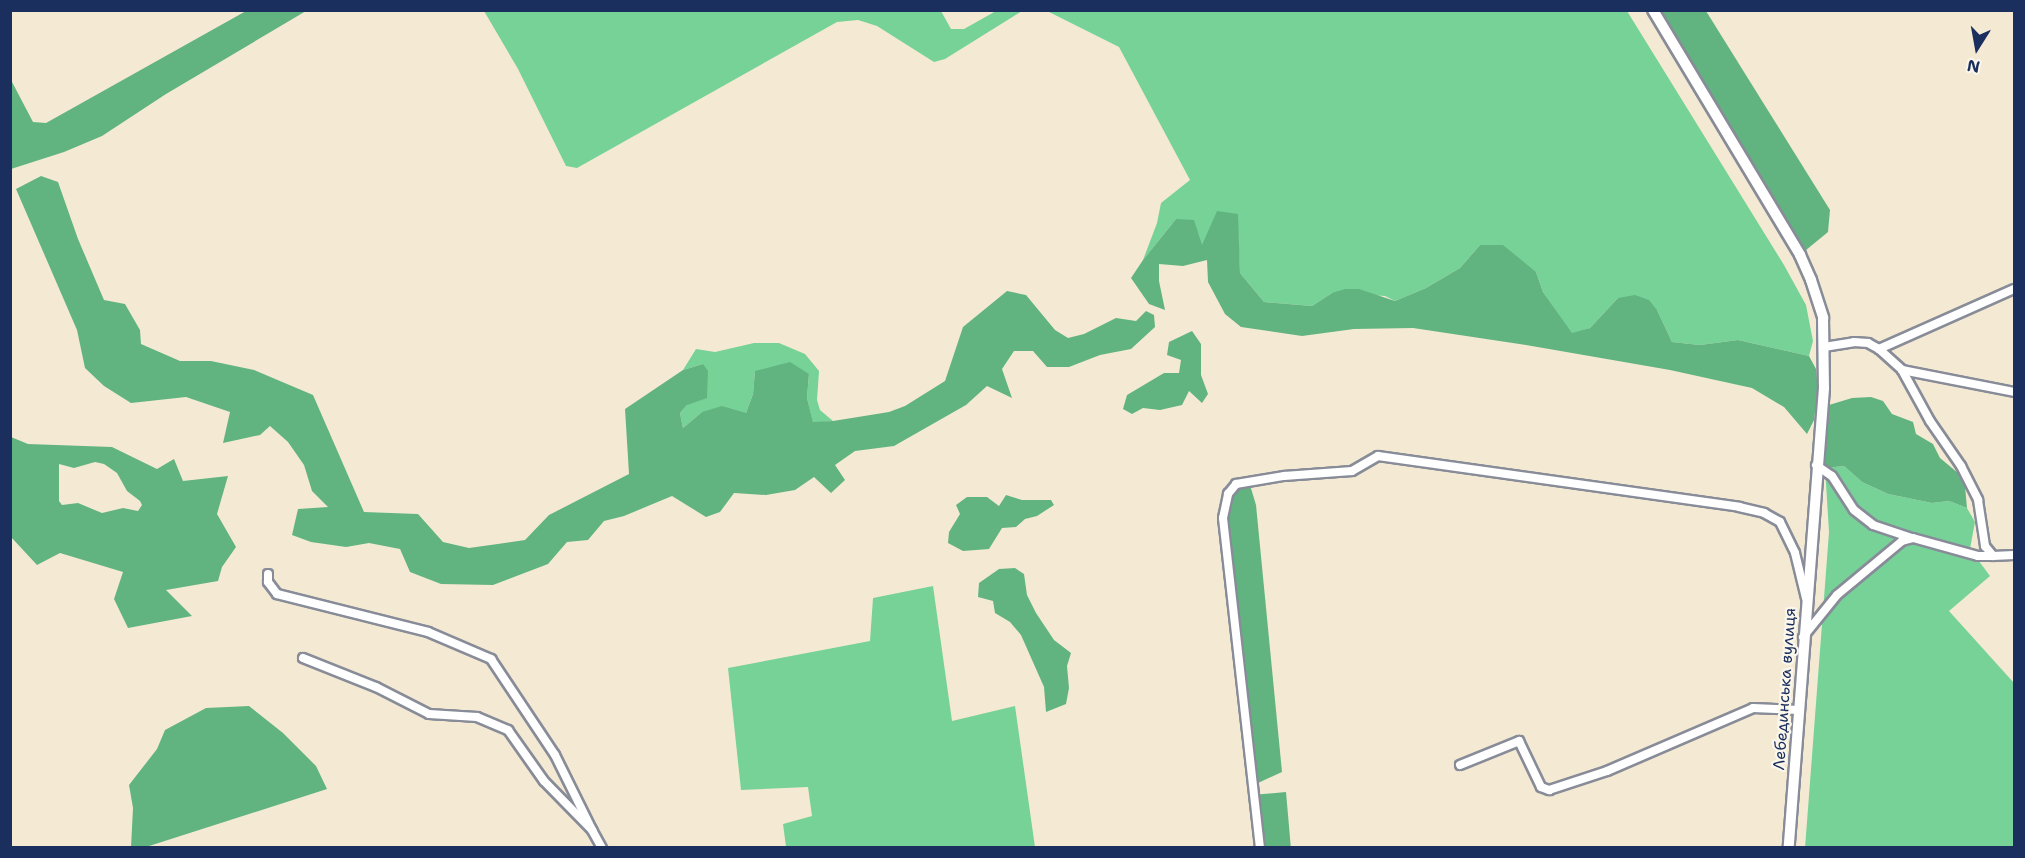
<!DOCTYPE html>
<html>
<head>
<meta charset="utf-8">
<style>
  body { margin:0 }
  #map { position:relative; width:2025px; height:858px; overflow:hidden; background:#f4ead3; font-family:"Shantell Sans",sans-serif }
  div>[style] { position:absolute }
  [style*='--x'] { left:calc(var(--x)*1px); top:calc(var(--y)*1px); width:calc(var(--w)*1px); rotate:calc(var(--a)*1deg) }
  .green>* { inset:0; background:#77d298 }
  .forest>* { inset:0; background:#61b480; transform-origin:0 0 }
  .roads { filter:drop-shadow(2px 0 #888c98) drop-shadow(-2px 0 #888c98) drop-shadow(0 2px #888c98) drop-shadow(0 -2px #888c98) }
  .minor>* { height:8px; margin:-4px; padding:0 4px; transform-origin:4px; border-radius:4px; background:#fff }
  .tertiary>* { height:10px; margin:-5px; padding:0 5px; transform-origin:5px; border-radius:5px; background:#fff }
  span { translate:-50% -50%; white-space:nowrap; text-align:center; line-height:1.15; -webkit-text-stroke:4.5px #fbf7ec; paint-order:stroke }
  .street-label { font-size:16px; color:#1b2f5e }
  .frame { position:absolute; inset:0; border:12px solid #1b2f5e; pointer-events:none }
  .north { position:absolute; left:1947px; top:18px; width:60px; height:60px; -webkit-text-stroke:4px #fbf7ec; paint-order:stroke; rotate:191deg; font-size:16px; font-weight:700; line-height:24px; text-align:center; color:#1b2f5e }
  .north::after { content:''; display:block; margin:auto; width:21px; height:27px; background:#1b2f5e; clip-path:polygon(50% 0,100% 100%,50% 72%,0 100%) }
</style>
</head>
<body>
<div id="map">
  <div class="green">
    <i style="clip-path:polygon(941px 11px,951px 29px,964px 29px,996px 11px,1022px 11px,945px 59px,934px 62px,877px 26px,858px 20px,837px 22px,577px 168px,566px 166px,518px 69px,484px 11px)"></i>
    <i style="clip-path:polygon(1047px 11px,1627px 11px,1784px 265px,1806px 305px,1813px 341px,1809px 356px,1738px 340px,1700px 345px,1672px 342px,1657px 310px,1618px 298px,1590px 328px,1572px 334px,1543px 292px,1536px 272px,1480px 245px,1460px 268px,1426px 288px,1395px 301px,1385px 296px,1332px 293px,1312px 306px,1264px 302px,1240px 273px,1237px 214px,1202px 246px,1176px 219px,1143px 260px,1157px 223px,1161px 203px,1190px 180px,1119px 47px)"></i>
    <i style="clip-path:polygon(754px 343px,779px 343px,805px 354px,819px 371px,817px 400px,820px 410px,833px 421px,813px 423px,807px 398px,809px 374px,755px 371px,753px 394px,746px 413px,702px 412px,683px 428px,680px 413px,687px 405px,703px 364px,683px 370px,696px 349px,715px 352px)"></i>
    <i style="clip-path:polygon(1844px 466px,1862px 482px,1888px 494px,1932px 503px,1949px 501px,1967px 508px,1975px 522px,1970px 549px,1990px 576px,1949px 611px,2014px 683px,2014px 847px,1805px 848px,1829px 532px,1825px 468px)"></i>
    <i style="clip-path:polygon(933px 586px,952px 721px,1015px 706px,1035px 847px,786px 847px,783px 824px,812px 816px,808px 787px,741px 790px,728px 668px,870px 641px,873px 598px)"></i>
  </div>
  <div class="forest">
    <i style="clip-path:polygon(246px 11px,306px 11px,166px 94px,102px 136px,64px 152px,11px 169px,11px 80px,33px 122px,46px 123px)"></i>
    <i style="clip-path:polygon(1653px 11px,1706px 11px,1830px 210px,1828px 232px,1800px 255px)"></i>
    <i style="clip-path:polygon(41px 176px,58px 182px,78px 239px,104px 300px,125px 304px,140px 330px,141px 344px,180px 361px,211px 361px,254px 370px,313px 395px,364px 512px,418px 514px,443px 542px,469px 548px,525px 540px,549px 515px,629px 474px,625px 409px,683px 370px,703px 364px,708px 371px,707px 398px,687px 405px,680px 413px,683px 428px,702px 412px,722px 406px,746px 413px,753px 394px,755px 371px,790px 362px,809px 374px,807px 398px,813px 422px,833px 421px,889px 412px,905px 406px,945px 381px,963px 327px,1007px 291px,1026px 295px,1055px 330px,1068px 338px,1084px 334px,1116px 318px,1136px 321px,1146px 311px,1154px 315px,1155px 327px,1131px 349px,1100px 355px,1069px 367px,1047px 367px,1033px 351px,1014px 351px,1002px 369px,1012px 398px,987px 386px,966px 405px,894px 446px,855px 451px,835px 465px,845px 480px,831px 493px,814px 477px,795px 490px,766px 495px,734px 493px,720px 512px,706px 517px,672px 496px,624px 516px,604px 521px,588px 540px,567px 542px,548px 564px,493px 585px,441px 584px,410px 572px,400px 549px,369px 543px,346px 547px,311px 542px,292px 535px,298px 509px,328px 507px,312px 491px,304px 465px,288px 442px,270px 426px,260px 435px,223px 443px,230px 412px,186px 397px,131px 403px,104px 386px,85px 368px,77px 330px,16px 189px)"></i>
    <i style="clip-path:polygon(1217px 211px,1238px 214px,1240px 273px,1264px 302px,1312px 306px,1332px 293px,1345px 289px,1359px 289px,1395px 301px,1426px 288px,1460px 268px,1480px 245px,1503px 245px,1536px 272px,1543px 292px,1572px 333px,1590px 328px,1618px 298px,1635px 295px,1649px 300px,1657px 310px,1672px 342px,1700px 345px,1738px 340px,1809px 356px,1816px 369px,1818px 388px,1814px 420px,1807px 434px,1784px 407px,1752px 388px,1670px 370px,1526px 345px,1413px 328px,1354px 329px,1302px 336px,1241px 327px,1225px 314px,1208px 282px,1207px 260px,1183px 266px,1159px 264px,1159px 281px,1165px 310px,1149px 304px,1131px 278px,1143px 260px,1176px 219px,1194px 220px,1202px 245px)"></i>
    <i style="clip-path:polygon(1192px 331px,1201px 344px,1201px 375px,1208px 394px,1202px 403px,1189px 391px,1182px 405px,1160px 410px,1143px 408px,1132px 414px,1123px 409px,1127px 395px,1164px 373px,1179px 373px,1181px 360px,1167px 355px,1169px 342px)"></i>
    <i style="clip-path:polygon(1871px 397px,1883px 401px,1892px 414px,1913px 422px,1916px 434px,1933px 444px,1940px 458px,1958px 473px,1965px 486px,1967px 508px,1949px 501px,1932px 503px,1888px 494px,1862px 482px,1844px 466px,1825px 468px,1823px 436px,1829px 405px,1852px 398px)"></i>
    <i style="clip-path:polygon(evenodd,11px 437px,28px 444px,112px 447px,157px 469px,174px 459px,183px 481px,228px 476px,217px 514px,236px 547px,222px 567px,218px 581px,166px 590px,192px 616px,128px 628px,114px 599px,123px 572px,60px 553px,37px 565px,11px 537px,11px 437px,95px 462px,104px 464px,117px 473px,127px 491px,140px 501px,142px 505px,138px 511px,123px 508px,102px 513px,78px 503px,62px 505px,59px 501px,59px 464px,74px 468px,95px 462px)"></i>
    <i style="clip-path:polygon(1246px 484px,1250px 485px,1256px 505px,1282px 772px,1258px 783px,1226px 519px,1229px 503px,1235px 490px)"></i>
    <i style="clip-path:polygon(1006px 495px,1022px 500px,1051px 500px,1054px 505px,1037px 516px,1025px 519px,1016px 527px,1002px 528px,989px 549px,963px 551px,948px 543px,949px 532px,960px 514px,956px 505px,967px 497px,987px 497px,999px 506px)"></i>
    <i style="clip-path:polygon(1015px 568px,1024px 574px,1027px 595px,1036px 613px,1054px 640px,1071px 653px,1067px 666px,1069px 688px,1066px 704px,1046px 712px,1044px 687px,1021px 635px,1010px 622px,995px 613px,993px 601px,978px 597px,979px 583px,999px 569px)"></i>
    <i style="clip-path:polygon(249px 706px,283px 733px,316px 766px,327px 789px,146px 847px,131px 847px,133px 808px,129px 785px,157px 749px,165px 730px,206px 708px)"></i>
    <i style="left:1286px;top:792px;width:55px;height:31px;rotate:85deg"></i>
  </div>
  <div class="roads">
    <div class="minor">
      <i style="--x:1824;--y:347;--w:30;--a:-9"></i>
      <i style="--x:1854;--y:342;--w:14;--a:4"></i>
      <i style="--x:1868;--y:343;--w:13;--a:29"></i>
      <i style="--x:1879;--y:349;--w:148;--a:-24"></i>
      <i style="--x:1879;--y:349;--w:31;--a:42"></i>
      <i style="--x:1902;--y:370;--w:114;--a:11.1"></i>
      <i style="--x:1902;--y:370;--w:58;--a:61.2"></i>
      <i style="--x:1930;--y:421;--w:55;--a:55.4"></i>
      <i style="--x:1961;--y:466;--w:38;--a:63"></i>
      <i style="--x:1978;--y:500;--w:47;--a:81.3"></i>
      <i style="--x:1985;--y:546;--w:13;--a:51"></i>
      <i style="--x:1993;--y:556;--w:21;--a:-3"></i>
      <i style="--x:1816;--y:465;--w:19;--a:35"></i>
      <i style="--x:1832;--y:476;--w:40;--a:57.1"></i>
      <i style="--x:1854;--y:510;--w:24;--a:38"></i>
      <i style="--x:1873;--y:525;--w:41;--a:18.4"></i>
      <i style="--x:268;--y:574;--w:8;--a:90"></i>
      <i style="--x:268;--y:582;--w:15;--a:53"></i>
      <i style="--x:277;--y:594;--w:156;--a:14.1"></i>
      <i style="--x:428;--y:632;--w:69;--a:23.2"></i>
      <i style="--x:491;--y:659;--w:115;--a:56.3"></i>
      <i style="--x:555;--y:755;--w:84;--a:63.7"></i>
      <i style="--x:1803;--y:637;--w:54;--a:-51"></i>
      <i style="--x:1837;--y:595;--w:85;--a:-39.7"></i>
      <i style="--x:1902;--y:541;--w:11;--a:-15"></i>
      <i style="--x:1913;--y:538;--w:67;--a:15.5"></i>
      <i style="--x:1978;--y:556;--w:15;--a:0"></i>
      <i style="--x:303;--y:658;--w:79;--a:21.7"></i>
      <i style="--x:376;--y:687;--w:59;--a:27"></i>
      <i style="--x:429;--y:714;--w:48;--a:3.6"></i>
      <i style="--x:477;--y:717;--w:34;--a:23"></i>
      <i style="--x:508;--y:730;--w:62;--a:54.8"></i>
      <i style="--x:544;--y:781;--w:69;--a:45.6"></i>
      <i style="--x:592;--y:830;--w:21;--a:61"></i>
      <i style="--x:1460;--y:765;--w:64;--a:-22.1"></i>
      <i style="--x:1519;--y:741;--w:51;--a:64.4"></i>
      <i style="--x:1541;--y:787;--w:9;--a:21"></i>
      <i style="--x:1549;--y:790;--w:61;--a:-18.1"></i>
      <i style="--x:1607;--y:771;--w:159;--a:-23.3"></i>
      <i style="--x:1753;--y:708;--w:46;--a:2.5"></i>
      <i style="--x:1260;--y:848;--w:332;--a:-96.4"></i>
      <i style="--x:1223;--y:518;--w:25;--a:-78"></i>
      <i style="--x:1228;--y:494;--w:13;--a:-51"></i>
      <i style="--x:1236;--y:484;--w:49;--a:-9.5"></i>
      <i style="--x:1284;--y:476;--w:68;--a:-4.2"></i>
      <i style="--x:1352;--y:471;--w:30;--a:-30"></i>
      <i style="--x:1378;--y:456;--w:365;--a:8"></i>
      <i style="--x:1739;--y:507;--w:26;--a:13"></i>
      <i style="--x:1764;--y:513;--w:18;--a:29"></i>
      <i style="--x:1780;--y:522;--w:34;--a:64"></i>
      <i style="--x:1795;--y:553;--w:46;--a:76.3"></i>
    </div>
    <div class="tertiary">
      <i style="--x:1653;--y:10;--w:286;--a:59"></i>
      <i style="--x:1800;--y:255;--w:27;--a:66"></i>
      <i style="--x:1811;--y:280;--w:40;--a:72"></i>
      <i style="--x:1823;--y:318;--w:70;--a:89.2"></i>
      <i style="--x:1824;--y:388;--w:461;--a:94.4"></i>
    </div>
  </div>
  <div class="street-label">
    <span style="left:1785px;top:689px;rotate:-86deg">Лебединська вулиця</span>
  </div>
  <div class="frame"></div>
  <div class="north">N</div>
</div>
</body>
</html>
